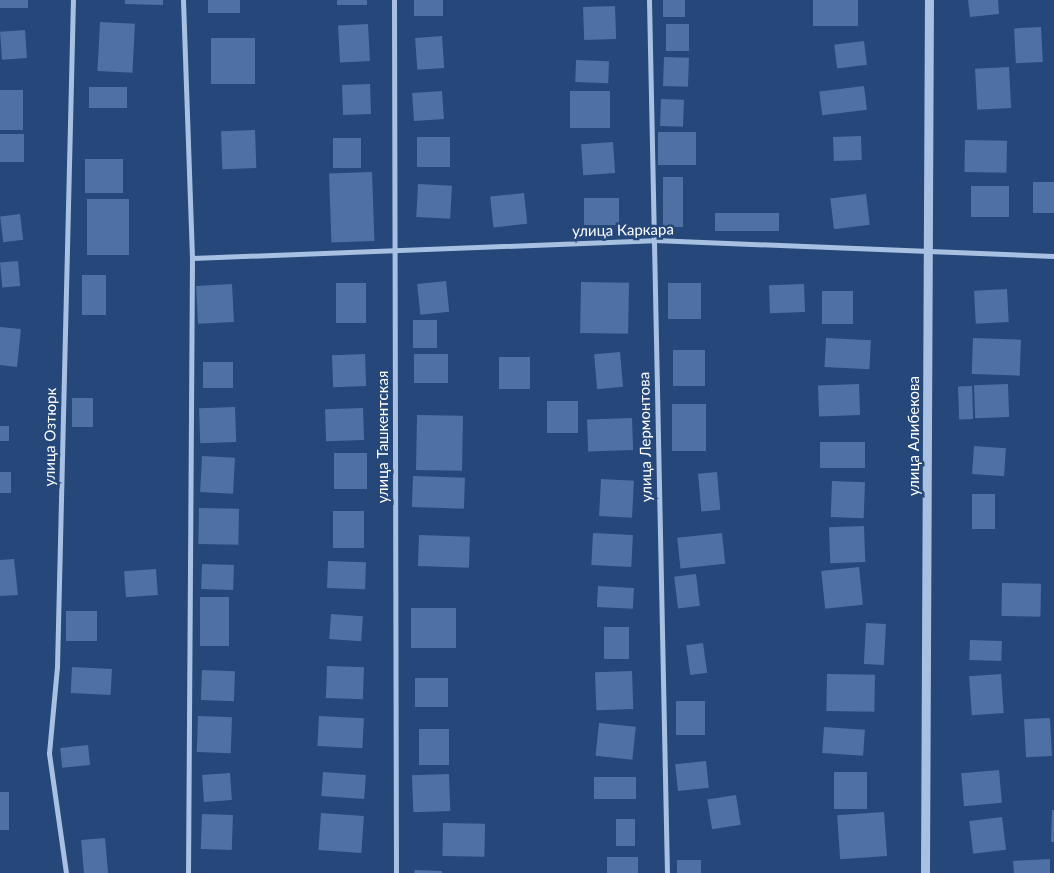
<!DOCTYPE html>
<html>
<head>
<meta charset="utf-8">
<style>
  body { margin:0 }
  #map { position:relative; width:1054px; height:873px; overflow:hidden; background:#254779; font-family:Lato,sans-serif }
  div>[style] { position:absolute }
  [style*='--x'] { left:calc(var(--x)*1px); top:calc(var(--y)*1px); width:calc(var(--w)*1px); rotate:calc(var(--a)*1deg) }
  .building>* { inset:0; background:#4e70a3; transform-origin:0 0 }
  .minor>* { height:5px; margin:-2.5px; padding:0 2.5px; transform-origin:2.5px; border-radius:2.5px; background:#a8c1e3 }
  .tertiary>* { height:9px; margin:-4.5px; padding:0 4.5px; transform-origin:4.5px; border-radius:4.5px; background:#a8c1e3 }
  span { translate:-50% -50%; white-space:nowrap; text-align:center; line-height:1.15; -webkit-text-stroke:5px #254779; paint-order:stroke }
  .street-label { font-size:15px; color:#fff }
</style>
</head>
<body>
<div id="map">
  <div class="building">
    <i style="left:0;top:0;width:28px;height:8px"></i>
    <i style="clip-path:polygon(125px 0,163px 0,163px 5px,125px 4px)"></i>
    <i style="left:208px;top:0;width:32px;height:13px"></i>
    <i style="left:337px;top:0;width:30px;height:5px"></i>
    <i style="left:414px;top:0;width:29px;height:16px"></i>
    <i style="left:663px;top:0;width:22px;height:17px"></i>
    <i style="left:813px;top:0;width:45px;height:26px"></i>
    <i style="clip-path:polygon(968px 0,998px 0,999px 14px,970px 17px)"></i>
    <i style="left:615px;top:6px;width:33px;height:32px;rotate:88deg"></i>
    <i style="left:100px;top:22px;width:35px;height:49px;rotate:3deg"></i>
    <i style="left:368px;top:24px;width:37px;height:30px;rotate:87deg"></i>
    <i style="left:666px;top:24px;width:23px;height:27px"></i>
    <i style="left:1041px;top:27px;width:35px;height:27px;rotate:87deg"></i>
    <i style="left:25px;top:30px;width:28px;height:25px;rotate:86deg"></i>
    <i style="left:442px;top:36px;width:32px;height:27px;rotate:86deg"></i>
    <i style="left:211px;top:38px;width:44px;height:46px"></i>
    <i style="left:864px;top:41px;width:24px;height:30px;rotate:83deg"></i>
    <i style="left:664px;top:57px;width:25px;height:29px;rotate:2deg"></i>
    <i style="left:576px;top:60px;width:33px;height:22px;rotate:2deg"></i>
    <i style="left:1009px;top:67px;width:41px;height:34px;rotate:87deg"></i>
    <i style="left:370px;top:84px;width:30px;height:28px;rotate:88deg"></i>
    <i style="left:864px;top:86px;width:24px;height:45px;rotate:83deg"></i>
    <i style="left:89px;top:87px;width:38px;height:21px"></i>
    <i style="left:0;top:90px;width:23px;height:40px"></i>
    <i style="left:442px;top:91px;width:28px;height:30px;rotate:86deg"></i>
    <i style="left:570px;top:91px;width:40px;height:37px"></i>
    <i style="left:661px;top:99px;width:23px;height:27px;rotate:2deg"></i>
    <i style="left:255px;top:130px;width:38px;height:34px;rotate:88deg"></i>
    <i style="left:658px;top:132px;width:38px;height:33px"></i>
    <i style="left:0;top:134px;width:24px;height:28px"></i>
    <i style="left:861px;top:136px;width:24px;height:28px;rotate:88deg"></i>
    <i style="left:417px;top:137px;width:33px;height:30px"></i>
    <i style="left:333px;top:138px;width:28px;height:30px"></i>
    <i style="left:965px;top:140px;width:42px;height:32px;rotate:1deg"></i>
    <i style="left:613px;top:142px;width:31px;height:32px;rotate:86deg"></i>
    <i style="left:85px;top:159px;width:38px;height:34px"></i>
    <i style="left:372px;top:172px;width:69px;height:43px;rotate:88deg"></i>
    <i style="left:663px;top:177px;width:20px;height:50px"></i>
    <i style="left:1033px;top:182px;width:21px;height:31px"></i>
    <i style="left:418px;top:184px;width:34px;height:33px;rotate:3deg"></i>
    <i style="left:971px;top:186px;width:38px;height:31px"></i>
    <i style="left:524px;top:193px;width:31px;height:34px;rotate:84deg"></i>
    <i style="left:866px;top:194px;width:31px;height:36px;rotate:83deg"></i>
    <i style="left:584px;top:198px;width:35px;height:27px"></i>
    <i style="left:87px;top:199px;width:42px;height:56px"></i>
    <i style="left:715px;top:213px;width:64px;height:18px"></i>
    <i style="left:20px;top:214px;width:26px;height:20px;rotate:83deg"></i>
    <i style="left:18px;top:261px;width:25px;height:18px;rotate:85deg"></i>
    <i style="left:82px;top:275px;width:24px;height:40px"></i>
    <i style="left:446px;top:281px;width:31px;height:29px;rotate:84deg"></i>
    <i style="left:581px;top:282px;width:48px;height:51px;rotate:1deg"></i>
    <i style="left:366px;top:283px;width:40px;height:30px;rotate:90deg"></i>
    <i style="left:668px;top:283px;width:33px;height:36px"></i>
    <i style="left:232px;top:284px;width:38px;height:36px;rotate:87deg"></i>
    <i style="left:804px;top:284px;width:28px;height:35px;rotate:88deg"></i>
    <i style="left:1007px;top:289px;width:33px;height:33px;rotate:87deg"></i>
    <i style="left:822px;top:291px;width:31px;height:33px"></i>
    <i style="left:413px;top:320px;width:24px;height:28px"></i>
    <i style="clip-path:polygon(0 327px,21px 329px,17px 367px,0 365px)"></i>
    <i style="left:826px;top:338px;width:45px;height:29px;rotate:3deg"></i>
    <i style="left:973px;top:338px;width:48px;height:36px;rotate:2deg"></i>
    <i style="left:673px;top:350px;width:32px;height:36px"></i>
    <i style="left:620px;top:352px;width:35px;height:26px;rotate:85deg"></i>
    <i style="left:365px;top:354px;width:32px;height:33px;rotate:88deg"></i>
    <i style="left:414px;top:354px;width:34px;height:29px"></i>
    <i style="left:530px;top:357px;width:32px;height:31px;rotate:90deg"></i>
    <i style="left:203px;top:362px;width:30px;height:26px"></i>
    <i style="left:859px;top:384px;width:31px;height:41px;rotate:88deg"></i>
    <i style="left:1008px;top:384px;width:33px;height:34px;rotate:88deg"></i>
    <i style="left:972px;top:386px;width:33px;height:14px;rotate:88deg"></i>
    <i style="left:72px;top:398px;width:21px;height:29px"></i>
    <i style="left:578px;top:401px;width:32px;height:31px;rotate:90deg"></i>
    <i style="left:672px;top:404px;width:34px;height:47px"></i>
    <i style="left:235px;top:407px;width:35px;height:36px;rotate:88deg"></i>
    <i style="left:363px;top:408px;width:32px;height:38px;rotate:88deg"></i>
    <i style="left:417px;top:415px;width:46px;height:55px;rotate:1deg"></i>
    <i style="left:632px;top:418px;width:32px;height:45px;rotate:88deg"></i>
    <i style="left:0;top:426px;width:9px;height:15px"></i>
    <i style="left:820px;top:442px;width:45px;height:26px"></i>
    <i style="left:974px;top:446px;width:32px;height:28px;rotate:4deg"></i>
    <i style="left:334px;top:453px;width:33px;height:36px"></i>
    <i style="left:202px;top:456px;width:33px;height:36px;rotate:3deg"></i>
    <i style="left:0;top:472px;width:11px;height:21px"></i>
    <i style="left:717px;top:472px;width:38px;height:19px;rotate:85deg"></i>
    <i style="left:413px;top:476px;width:52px;height:31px;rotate:2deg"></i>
    <i style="left:601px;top:479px;width:33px;height:37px;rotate:3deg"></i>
    <i style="left:832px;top:481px;width:33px;height:36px;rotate:2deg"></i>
    <i style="left:972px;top:494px;width:23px;height:35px"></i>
    <i style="left:199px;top:508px;width:40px;height:36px;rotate:1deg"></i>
    <i style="left:333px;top:511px;width:31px;height:37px"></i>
    <i style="left:864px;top:526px;width:36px;height:35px;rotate:88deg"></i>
    <i style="left:593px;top:533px;width:40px;height:32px;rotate:3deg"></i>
    <i style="left:722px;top:533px;width:31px;height:45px;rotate:84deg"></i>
    <i style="left:419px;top:535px;width:51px;height:31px;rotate:2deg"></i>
    <i style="clip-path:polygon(14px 559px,18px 595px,0 596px,0 560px)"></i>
    <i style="left:328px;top:561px;width:38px;height:27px;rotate:2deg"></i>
    <i style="left:202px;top:564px;width:32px;height:25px;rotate:2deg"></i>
    <i style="left:859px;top:567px;width:38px;height:38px;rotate:84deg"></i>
    <i style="left:156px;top:569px;width:26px;height:32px;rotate:86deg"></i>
    <i style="left:696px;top:574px;width:32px;height:22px;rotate:83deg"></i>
    <i style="left:1002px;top:583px;width:39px;height:33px;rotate:1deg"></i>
    <i style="left:598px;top:586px;width:36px;height:21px;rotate:3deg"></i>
    <i style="left:200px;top:597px;width:29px;height:49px"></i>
    <i style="left:411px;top:608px;width:45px;height:40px"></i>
    <i style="left:97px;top:611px;width:30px;height:31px;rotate:90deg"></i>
    <i style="left:331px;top:614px;width:32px;height:25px;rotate:4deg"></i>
    <i style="left:866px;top:623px;width:20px;height:41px;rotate:3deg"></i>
    <i style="left:604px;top:627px;width:25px;height:32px"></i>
    <i style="left:970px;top:640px;width:32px;height:20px;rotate:2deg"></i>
    <i style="left:703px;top:643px;width:30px;height:17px;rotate:82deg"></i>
    <i style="left:327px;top:666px;width:37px;height:32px;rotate:2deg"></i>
    <i style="left:72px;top:667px;width:40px;height:26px;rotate:3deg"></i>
    <i style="left:202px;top:670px;width:33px;height:30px;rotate:2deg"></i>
    <i style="left:632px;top:671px;width:38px;height:37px;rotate:88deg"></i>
    <i style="left:827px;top:674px;width:48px;height:37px;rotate:1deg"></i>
    <i style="left:1001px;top:674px;width:39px;height:32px;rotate:86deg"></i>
    <i style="left:415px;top:678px;width:33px;height:29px"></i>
    <i style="left:676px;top:701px;width:29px;height:34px"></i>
    <i style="left:198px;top:716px;width:34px;height:36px;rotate:2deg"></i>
    <i style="left:319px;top:716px;width:45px;height:30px;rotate:3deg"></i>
    <i style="left:1050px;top:718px;width:38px;height:26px;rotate:87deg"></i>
    <i style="left:599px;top:723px;width:37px;height:33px;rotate:6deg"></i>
    <i style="left:824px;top:727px;width:41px;height:26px;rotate:4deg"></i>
    <i style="left:419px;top:729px;width:30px;height:36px"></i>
    <i style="left:88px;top:745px;width:20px;height:28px;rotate:84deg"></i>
    <i style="left:706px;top:761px;width:27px;height:31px;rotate:84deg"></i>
    <i style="left:999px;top:770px;width:33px;height:38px;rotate:85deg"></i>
    <i style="left:323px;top:772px;width:43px;height:24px;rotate:4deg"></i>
    <i style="left:834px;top:772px;width:33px;height:37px"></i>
    <i style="left:230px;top:773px;width:27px;height:28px;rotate:86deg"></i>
    <i style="left:449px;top:774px;width:37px;height:37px;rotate:88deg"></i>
    <i style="left:594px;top:777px;width:42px;height:22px"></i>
    <i style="left:0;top:792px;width:9px;height:38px"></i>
    <i style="left:736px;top:795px;width:30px;height:29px;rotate:81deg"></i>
    <i style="clip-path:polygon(1052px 810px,1054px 810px,1054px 842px,1051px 842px)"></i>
    <i style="left:884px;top:812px;width:44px;height:47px;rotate:86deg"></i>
    <i style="left:321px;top:813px;width:43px;height:37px;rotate:4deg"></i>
    <i style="left:202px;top:814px;width:31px;height:35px;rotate:2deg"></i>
    <i style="left:1002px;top:817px;width:33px;height:33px;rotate:83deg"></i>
    <i style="left:616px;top:819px;width:19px;height:27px"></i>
    <i style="left:443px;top:823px;width:42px;height:33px;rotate:1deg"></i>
    <i style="left:105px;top:838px;width:35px;height:24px;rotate:85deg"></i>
    <i style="left:607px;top:857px;width:31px;height:16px"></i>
    <i style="clip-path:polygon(1050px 859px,1050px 873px,1014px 873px,1013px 861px)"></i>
    <i style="left:677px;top:860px;width:24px;height:13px"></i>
    <i style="clip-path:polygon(415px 870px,442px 871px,442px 873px,414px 873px)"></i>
  </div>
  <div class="minor">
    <i style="--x:183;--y:0;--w:258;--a:88"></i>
    <i style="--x:192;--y:258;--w:615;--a:90.37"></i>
    <i style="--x:394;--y:0;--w:873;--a:89.87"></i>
    <i style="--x:649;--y:0;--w:873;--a:88.82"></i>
    <i style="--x:192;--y:258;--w:462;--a:-2.2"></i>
    <i style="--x:654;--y:240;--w:400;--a:2.3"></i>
    <i style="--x:66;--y:873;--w:121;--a:-98.1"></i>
    <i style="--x:49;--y:753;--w:86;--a:-84.7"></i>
    <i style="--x:57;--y:667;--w:667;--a:-88.63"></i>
  </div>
  <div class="tertiary">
    <i style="--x:925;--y:873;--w:873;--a:-89.74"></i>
  </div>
  <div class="street-label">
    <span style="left:623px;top:230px;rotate:-1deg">улица Каркара</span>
    <span style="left:914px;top:436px;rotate:-90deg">улица Алибекова</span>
    <span style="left:50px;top:437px;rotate:-89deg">улица Озтюрк</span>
    <span style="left:383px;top:437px;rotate:-90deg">улица Ташкентская</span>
    <span style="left:645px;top:437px;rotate:-91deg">улица Лермонтова</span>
  </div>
</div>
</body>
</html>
